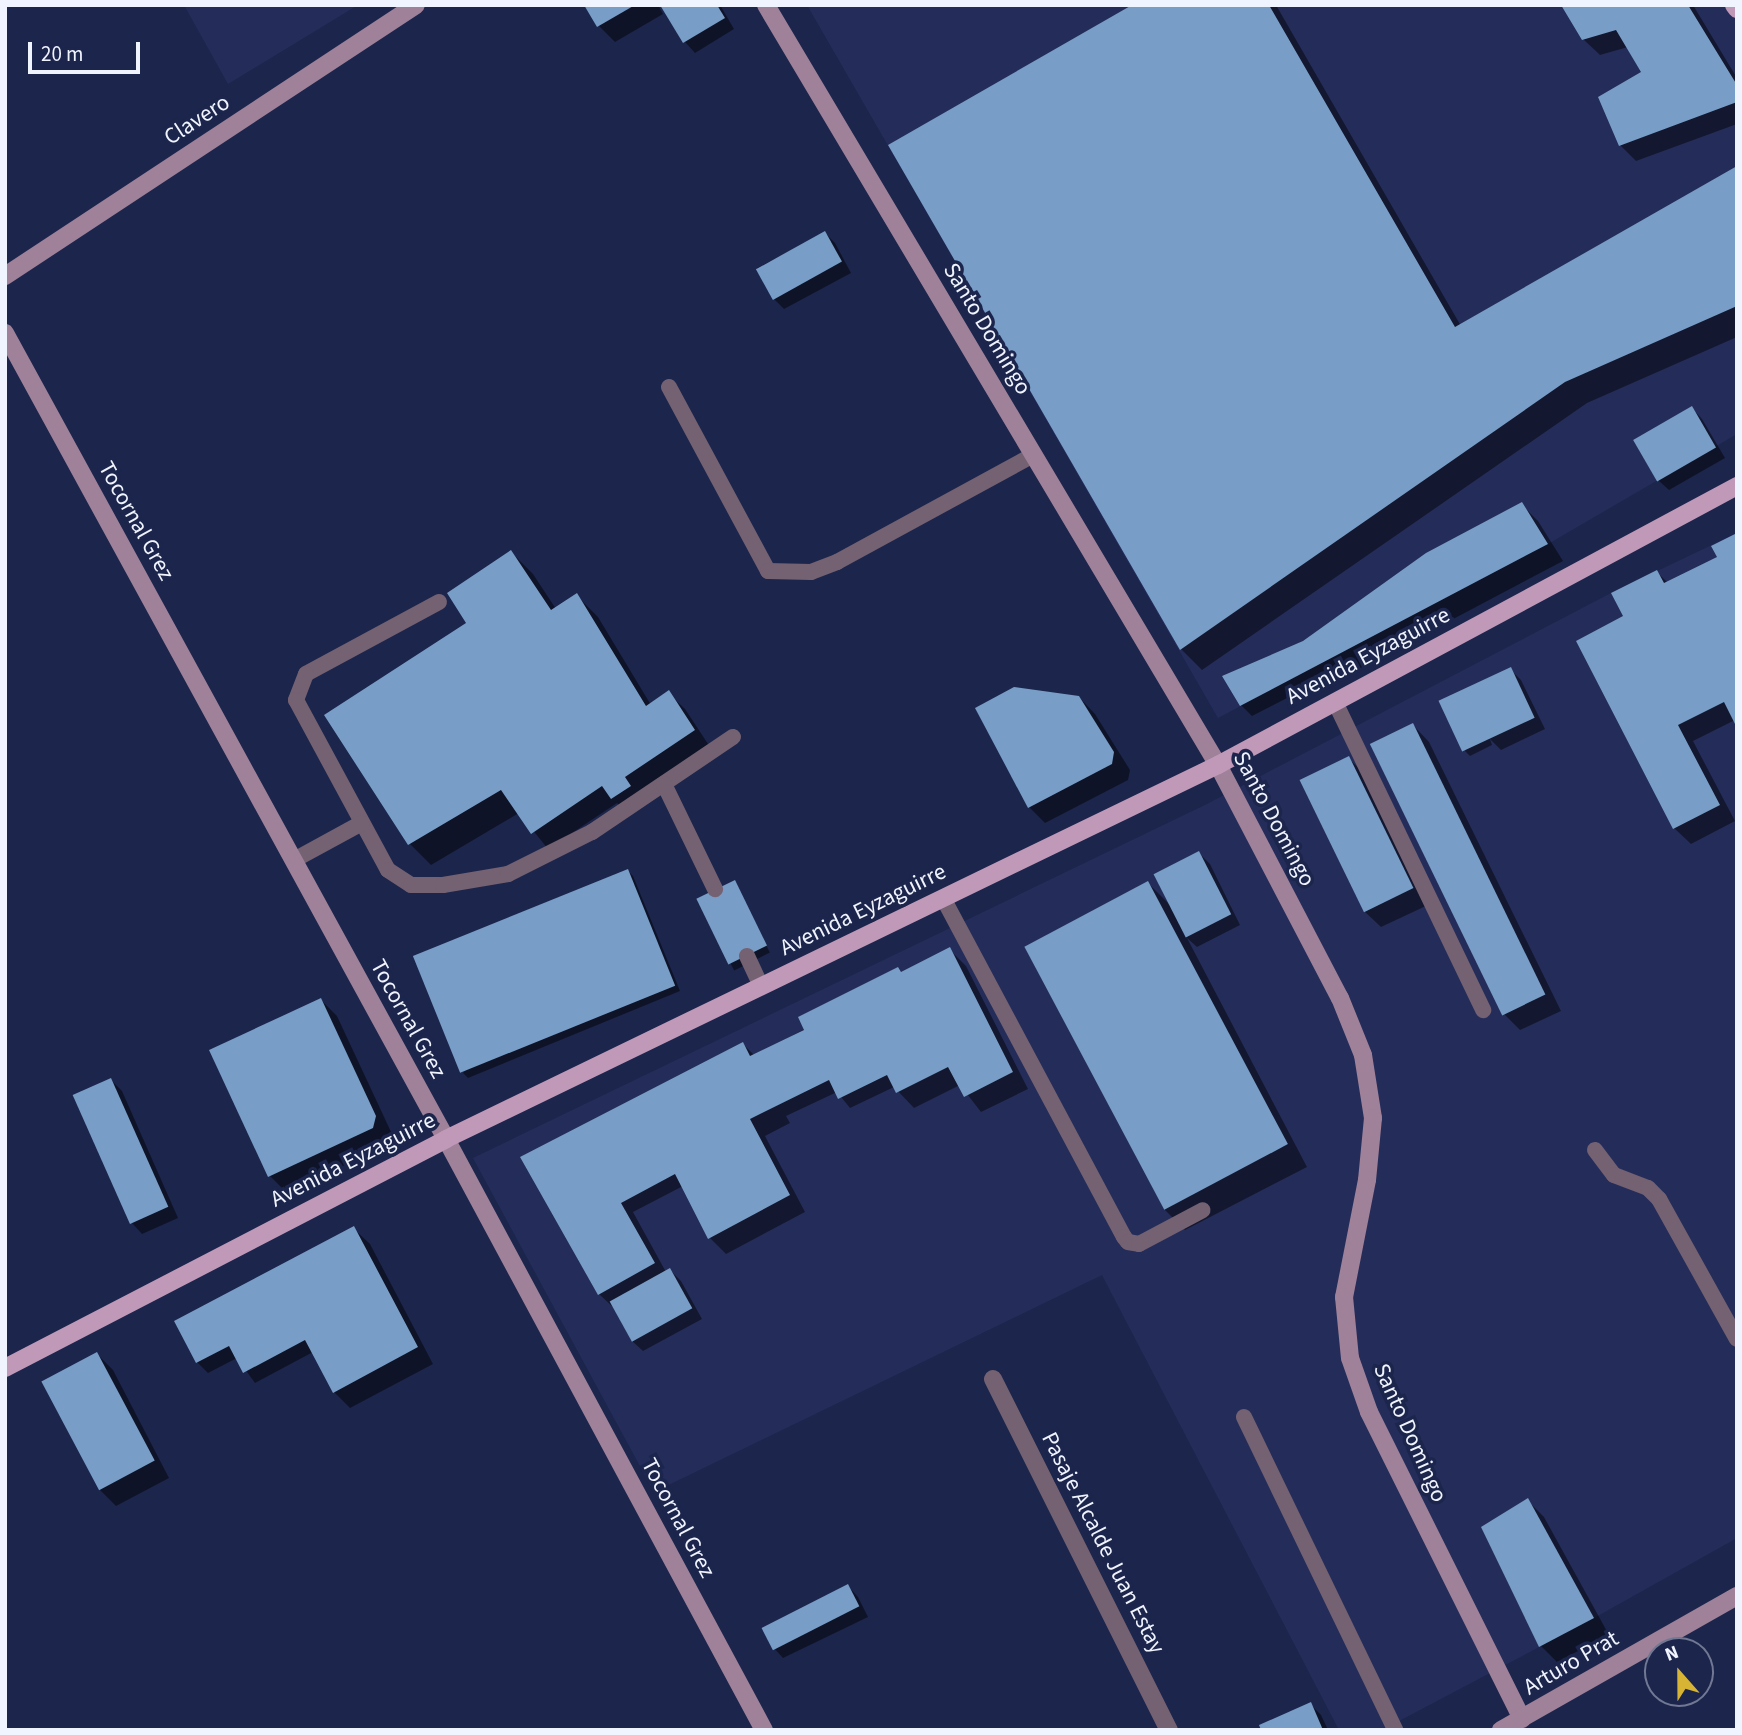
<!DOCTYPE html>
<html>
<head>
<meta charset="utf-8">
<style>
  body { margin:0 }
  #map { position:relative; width:1742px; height:1735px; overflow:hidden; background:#1c254c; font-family:"Source Sans 3",sans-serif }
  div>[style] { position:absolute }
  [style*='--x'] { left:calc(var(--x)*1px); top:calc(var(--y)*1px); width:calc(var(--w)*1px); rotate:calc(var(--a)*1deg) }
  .built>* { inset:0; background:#242d5a }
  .shadow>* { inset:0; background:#0007; transform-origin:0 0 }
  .building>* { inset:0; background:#789dc6; transform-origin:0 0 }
  .lane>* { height:16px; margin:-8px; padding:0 8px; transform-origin:8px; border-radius:8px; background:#746171 }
  .street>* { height:18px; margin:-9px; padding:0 9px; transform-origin:9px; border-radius:9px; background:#746171 }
  .secondary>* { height:18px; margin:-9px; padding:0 9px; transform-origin:9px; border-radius:9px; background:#9f8199 }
  .primary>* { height:18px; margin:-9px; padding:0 9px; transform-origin:9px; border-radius:9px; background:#c099b9 }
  span { translate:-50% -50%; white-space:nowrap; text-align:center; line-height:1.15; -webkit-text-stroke:7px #1c254c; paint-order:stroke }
  .street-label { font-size:23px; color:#f0f4fe }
  .frame { position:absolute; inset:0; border:7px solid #f0f4fe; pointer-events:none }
  .north { position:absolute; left:1644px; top:1637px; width:70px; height:70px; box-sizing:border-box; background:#1c254c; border:2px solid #717893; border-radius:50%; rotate:339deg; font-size:19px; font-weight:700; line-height:28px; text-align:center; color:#f0f4fe }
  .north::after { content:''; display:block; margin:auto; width:24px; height:32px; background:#d8b434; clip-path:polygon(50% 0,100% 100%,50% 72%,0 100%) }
  .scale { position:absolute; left:28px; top:42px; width:112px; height:32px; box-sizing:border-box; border:4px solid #f0f4fe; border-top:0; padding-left:9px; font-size:21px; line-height:24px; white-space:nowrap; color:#f0f4fe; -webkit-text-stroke:5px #1c254c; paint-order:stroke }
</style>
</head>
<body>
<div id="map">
  <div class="built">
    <i style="clip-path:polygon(184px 5px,358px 5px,228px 84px)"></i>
    <i style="clip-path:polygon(807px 5px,1737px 5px,1737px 434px,1548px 544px,1218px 718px)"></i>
    <i style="clip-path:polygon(1737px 533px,1737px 1538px,1594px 1618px,1382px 1730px,1339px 1730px,1102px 1275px,654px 1492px,473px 1158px,1207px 804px,1611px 593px)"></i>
  </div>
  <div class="shadow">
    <i style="clip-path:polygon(586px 5px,658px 5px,663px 14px,615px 42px,599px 26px)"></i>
    <i style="clip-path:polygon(662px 5px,720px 5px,734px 29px,695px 53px,685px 42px)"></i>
    <i style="clip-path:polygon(1135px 5px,1276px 5px,1461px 326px,1737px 168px,1737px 337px,1587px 403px,1202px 670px,1181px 649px)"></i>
    <i style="clip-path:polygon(1562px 5px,1693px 5px,1737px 78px,1737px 124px,1636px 161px,1620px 145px,1643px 73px,1628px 47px,1600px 55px,1583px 39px)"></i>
    <i style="clip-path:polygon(825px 233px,835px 243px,851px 273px,784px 309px,773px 298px,757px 268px)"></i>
    <i style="clip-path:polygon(1692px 408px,1702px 419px,1725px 458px,1669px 490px,1658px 480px)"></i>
    <i style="clip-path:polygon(1522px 505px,1538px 521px,1563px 561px,1336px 681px,1330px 676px,1252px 716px,1241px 705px)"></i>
    <i style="clip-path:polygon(511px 552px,533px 574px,556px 609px,577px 596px,598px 617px,651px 705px,668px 693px,685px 709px,710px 747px,629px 814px,617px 803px,548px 849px,519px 813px,431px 865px,410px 844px,326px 715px,469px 623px)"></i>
    <i style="clip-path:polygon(1716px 559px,1735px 720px,1693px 741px,1735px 821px,1691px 844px,1674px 828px,1626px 617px,1657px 572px,1668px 583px)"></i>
    <i style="clip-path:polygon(1511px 670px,1521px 680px,1545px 729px,1501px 750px,1490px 739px,1492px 745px,1470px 756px,1465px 751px)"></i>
    <i style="clip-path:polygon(1079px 697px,1095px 714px,1130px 770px,1128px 780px,1045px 823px,1029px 807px)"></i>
    <i style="clip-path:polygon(1413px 725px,1429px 742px,1561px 1011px,1520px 1030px,1504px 1014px)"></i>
    <i style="clip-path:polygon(1348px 758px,1365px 774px,1428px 905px,1381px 927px,1364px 911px)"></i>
    <i style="clip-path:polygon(1199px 853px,1210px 864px,1240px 925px,1197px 947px,1187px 938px,1307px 1167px,1185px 1230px,1164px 1209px,1148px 883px,1170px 905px)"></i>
    <i style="clip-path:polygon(628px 871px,633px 876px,680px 991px,468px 1078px,463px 1073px)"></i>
    <i style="left:734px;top:882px;width:79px;height:40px;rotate:63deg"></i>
    <i style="clip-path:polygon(950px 950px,966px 966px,1028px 1089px,981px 1112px,960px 1085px,914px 1108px,894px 1087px,850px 1108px,837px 1092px,786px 1116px,790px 1123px,765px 1136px,805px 1212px,726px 1254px,710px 1238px,683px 1186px,633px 1212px,666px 1272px,670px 1270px,681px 1281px,702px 1319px,643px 1351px,632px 1341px,616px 1310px,599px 1294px,523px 1157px,743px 1044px,755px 1056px)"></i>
    <i style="clip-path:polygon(321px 1000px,337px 1016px,392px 1134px,389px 1145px,286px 1192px,270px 1176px)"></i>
    <i style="clip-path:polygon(111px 1080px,122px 1091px,178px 1218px,142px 1234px,132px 1223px)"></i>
    <i style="clip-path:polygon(353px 1228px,370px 1244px,433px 1364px,350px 1408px,334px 1392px,313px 1352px,255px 1383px,237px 1358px,208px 1373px,197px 1362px)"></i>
    <i style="clip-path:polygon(97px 1354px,113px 1370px,169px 1478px,116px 1506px,100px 1490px)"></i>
    <i style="clip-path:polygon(1527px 1500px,1544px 1517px,1609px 1635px,1557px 1662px,1541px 1646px,1483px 1527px)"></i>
    <i style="clip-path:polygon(848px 1586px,858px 1597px,868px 1617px,783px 1658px,773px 1647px,763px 1628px)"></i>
    <i style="clip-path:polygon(1310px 1704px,1321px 1715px,1328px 1730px,1263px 1730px)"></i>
  </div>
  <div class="building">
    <i style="clip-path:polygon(584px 5px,635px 5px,597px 27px)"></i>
    <i style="clip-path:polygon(660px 5px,717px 5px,725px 18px,683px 43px)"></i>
    <i style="clip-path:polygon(1132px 5px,1269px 5px,1455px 327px,1737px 166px,1737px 306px,1565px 382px,1180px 650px,888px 145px)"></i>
    <i style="clip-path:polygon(1561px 5px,1688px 5px,1737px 85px,1737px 102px,1619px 146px,1598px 97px,1641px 72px,1616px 30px,1582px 40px)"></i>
    <i style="left:825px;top:231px;width:35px;height:79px;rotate:61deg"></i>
    <i style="left:1692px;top:406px;width:48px;height:68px;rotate:60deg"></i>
    <i style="clip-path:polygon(1522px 502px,1548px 544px,1240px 706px,1222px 676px,1303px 641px,1426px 553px)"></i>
    <i style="clip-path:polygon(1737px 533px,1737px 728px,1724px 702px,1678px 725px,1720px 805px,1673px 829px,1576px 641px,1623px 616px,1611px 593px,1657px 570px,1664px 583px,1717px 557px,1711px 546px)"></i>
    <i style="clip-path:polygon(511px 550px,551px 610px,577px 593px,646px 706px,669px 690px,695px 730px,625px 777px,631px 786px,611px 799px,602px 786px,531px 834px,501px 790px,408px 845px,324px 715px,466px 623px,447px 593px)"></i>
    <i style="left:1511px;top:667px;width:56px;height:80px;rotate:65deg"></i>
    <i style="clip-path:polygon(1014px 687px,1079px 696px,1114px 752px,1112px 764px,1028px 808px,975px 708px)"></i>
    <i style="left:1413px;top:723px;width:302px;height:48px;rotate:64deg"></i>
    <i style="left:1349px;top:756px;width:147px;height:55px;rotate:64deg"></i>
    <i style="left:1199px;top:851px;width:71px;height:51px;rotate:63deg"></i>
    <i style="left:628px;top:869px;width:126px;height:232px;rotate:68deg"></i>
    <i style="left:735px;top:880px;width:73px;height:43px;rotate:64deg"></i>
    <i style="left:1148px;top:881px;width:298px;height:140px;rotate:62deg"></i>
    <i style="clip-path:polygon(950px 947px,1013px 1072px,964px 1097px,948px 1067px,896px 1093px,887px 1075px,838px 1099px,829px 1080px,750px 1119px,790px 1195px,708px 1239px,675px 1174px,621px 1203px,655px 1263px,598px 1295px,520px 1157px,743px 1042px,750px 1056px,804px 1030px,798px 1017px,898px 967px,901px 972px)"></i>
    <i style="clip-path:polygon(321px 998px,376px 1116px,373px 1128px,268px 1177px,209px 1050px)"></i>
    <i style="left:111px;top:1078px;width:141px;height:42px;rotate:66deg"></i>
    <i style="clip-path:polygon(354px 1226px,418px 1347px,333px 1393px,305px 1340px,243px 1373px,229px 1346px,196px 1363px,174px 1321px)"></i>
    <i style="left:670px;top:1268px;width:46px;height:69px;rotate:61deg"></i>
    <i style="left:97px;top:1352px;width:123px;height:63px;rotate:62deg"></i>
    <i style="clip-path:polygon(1528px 1498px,1594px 1618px,1539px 1647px,1481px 1527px)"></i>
    <i style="left:848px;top:1584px;width:25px;height:97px;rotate:63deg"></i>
    <i style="clip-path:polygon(1311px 1702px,1323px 1730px,1261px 1730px,1259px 1725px)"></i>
  </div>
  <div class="lane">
    <i style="--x:669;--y:387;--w:209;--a:61.7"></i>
    <i style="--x:768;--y:571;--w:43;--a:1.3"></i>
    <i style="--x:811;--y:572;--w:28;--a:-21"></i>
    <i style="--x:837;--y:562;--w:223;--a:-28.6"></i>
    <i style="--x:439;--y:602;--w:151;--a:151.6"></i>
    <i style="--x:306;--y:674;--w:28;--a:111"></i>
    <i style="--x:296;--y:700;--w:193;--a:61.6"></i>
    <i style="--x:388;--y:870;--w:27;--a:33"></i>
    <i style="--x:411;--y:885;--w:32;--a:0"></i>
    <i style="--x:443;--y:885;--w:66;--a:-9.6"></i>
    <i style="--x:508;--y:874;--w:94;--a:-26.6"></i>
    <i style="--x:592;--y:832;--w:170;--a:-34"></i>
    <i style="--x:1335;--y:702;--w:342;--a:64.3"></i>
    <i style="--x:664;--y:784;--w:117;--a:64.1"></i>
    <i style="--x:294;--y:860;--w:77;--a:-28.6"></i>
    <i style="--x:943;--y:898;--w:384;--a:61.9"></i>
    <i style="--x:1124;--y:1237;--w:6;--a:51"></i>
    <i style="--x:1128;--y:1242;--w:11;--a:10"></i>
    <i style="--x:1139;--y:1244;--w:72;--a:-28"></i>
    <i style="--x:747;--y:956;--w:33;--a:65"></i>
    <i style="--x:1595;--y:1150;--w:31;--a:53"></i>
    <i style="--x:1614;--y:1175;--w:36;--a:21"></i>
    <i style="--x:1648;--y:1188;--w:16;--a:45"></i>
    <i style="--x:1659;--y:1199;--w:160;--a:60.9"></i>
    <i style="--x:1244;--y:1417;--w:348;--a:64.2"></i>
  </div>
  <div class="street">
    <i style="--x:993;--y:1379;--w:393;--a:63.4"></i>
  </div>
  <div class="secondary">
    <i style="--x:766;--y:5;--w:884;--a:59.26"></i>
    <i style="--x:1218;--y:765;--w:263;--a:62.4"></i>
    <i style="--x:1340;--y:998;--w:61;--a:68"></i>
    <i style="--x:1363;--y:1055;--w:64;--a:81"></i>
    <i style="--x:1373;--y:1118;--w:62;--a:95.5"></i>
    <i style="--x:1367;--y:1180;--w:119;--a:101.1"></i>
    <i style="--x:1344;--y:1297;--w:61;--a:84.4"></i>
    <i style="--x:1350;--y:1358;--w:57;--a:70.6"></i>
    <i style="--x:1369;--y:1412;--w:343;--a:63.5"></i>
    <i style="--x:5;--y:276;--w:492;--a:-33.4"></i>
    <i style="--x:5;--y:333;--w:919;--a:61.31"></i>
    <i style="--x:446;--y:1139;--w:671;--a:61.72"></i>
    <i style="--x:1501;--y:1730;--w:271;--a:-29.6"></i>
  </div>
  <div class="primary">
    <i style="--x:1734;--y:5;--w:5;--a:53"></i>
    <i style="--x:5;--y:1368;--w:497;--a:-27.4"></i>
    <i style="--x:446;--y:1139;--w:858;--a:-25.85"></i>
    <i style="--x:1218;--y:765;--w:589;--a:-28.26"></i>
  </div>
  <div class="street-label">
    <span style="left:197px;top:120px;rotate:-33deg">Clavero</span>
    <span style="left:987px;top:329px;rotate:59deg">Santo Domingo</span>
    <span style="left:136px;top:521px;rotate:61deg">Tocornal Grez</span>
    <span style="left:1368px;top:656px;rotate:-28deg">Avenida Eyzaguirre</span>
    <span style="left:1274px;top:819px;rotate:62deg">Santo Domingo</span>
    <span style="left:863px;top:910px;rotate:-26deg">Avenida Eyzaguirre</span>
    <span style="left:408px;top:1019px;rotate:61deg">Tocornal Grez</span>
    <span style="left:353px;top:1160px;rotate:-27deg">Avenida Eyzaguirre</span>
    <span style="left:1410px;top:1433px;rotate:66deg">Santo Domingo</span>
    <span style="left:678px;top:1518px;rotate:62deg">Tocornal Grez</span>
    <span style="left:1103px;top:1543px;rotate:63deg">Pasaje Alcalde Juan Estay</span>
    <span style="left:1571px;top:1663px;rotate:-30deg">Arturo Prat</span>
  </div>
  <div class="frame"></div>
  <div class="north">N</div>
  <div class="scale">20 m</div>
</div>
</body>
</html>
